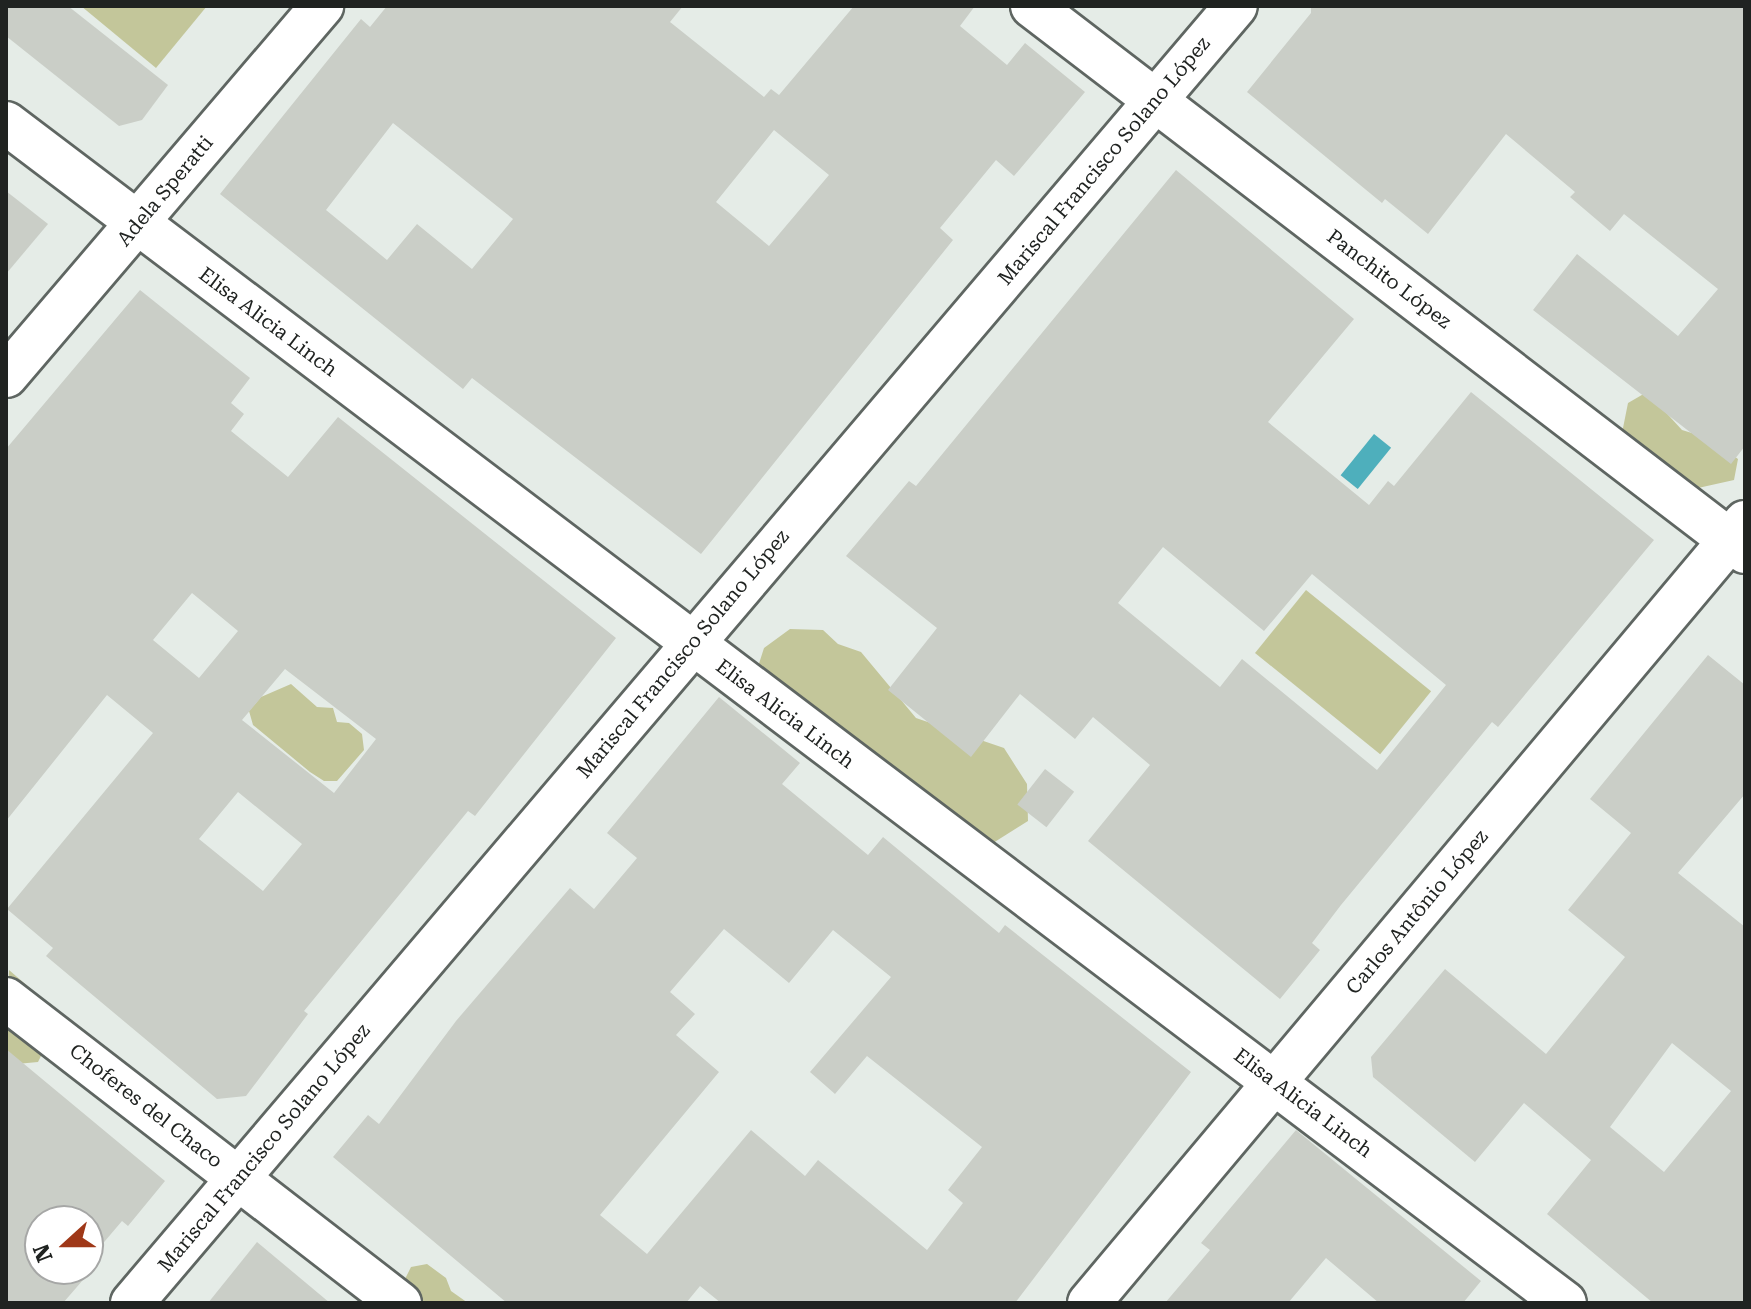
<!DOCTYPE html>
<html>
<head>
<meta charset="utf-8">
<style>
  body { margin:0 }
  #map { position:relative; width:1751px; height:1309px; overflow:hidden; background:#e5ece7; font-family:"Roboto Serif",serif }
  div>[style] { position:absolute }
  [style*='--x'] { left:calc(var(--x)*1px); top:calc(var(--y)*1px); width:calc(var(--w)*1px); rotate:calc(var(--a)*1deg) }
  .green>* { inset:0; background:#c3c69a; transform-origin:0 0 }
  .water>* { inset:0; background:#4eafbc; transform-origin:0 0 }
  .building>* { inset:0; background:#cacec7; transform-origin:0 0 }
  .roads { filter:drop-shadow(2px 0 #5f6662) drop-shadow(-2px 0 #5f6662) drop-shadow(0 2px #5f6662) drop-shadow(0 -2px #5f6662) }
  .minor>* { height:42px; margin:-21px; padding:0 21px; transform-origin:21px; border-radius:21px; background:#fff }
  span { translate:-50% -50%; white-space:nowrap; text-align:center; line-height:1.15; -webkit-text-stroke:6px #fff; paint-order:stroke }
  .street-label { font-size:20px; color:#202321 }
  .frame { position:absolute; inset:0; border:8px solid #202321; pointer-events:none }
  .north { position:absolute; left:24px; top:1205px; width:80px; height:80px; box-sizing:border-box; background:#fff; border:2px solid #a6a7a6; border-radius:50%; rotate:249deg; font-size:22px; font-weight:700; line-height:32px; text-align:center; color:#202321 }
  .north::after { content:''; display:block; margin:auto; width:28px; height:36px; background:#9f3818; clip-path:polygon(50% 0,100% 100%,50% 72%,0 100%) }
</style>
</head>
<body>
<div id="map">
  <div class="green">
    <i style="clip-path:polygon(81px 6px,207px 6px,156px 68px)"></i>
    <i style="clip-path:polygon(1647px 392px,1682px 430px,1708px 438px,1738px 459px,1734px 480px,1689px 490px,1621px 438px,1628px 403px)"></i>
    <i style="left:1306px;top:590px;width:161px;height:81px;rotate:39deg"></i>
    <i style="clip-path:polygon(790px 629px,823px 630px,838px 644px,861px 652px,916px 718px,1004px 748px,1027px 784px,1028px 821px,993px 843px,944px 820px,755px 676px,764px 648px)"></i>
    <i style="clip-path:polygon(291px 684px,317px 707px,333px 708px,337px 722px,349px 723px,362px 734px,364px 750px,337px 781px,324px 781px,310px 772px,253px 725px,249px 711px,261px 697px)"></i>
    <i style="clip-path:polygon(9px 970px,45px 1001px,46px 1046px,38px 1062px,6px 1065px)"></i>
    <i style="clip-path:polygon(427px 1264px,446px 1278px,451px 1291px,468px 1303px,419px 1301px,403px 1283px,411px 1267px)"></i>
  </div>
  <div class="water">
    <i style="left:1374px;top:434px;width:22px;height:53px;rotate:39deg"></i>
  </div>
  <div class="building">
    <i style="clip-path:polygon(6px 6px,68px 6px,168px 85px,142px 120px,119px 126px,6px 36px)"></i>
    <i style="clip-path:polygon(evenodd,387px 6px,683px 6px,670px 22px,764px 97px,771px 89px,779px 95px,854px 6px,975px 6px,960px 26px,1007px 65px,1025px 43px,1085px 92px,1014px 176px,996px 160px,940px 228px,953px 240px,701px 554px,472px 378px,463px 389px,220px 194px,361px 19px,370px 27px,387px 6px,393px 123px,513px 219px,472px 269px,417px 224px,387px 260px,326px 210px,393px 123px,387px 6px,774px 130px,829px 175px,769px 246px,716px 202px,774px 130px)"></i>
    <i style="clip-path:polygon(1311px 6px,1745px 6px,1745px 446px,1731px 464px,1533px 310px,1577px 254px,1678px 336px,1718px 289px,1624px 214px,1610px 231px,1570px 197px,1575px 192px,1506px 134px,1428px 234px,1385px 199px,1382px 203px,1247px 92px,1311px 13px)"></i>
    <i style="clip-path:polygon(evenodd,1176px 170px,1354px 319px,1268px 422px,1369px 505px,1388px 481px,1394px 486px,1471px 392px,1654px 540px,1498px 727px,1492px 722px,1341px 905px,1312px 943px,1320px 950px,1280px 999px,1088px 841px,1150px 765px,1093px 717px,1075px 739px,1020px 694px,971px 757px,888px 690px,937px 628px,846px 556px,909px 481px,916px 486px,1176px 170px,1163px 547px,1264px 631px,1312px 574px,1446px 685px,1377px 770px,1242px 659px,1220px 687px,1118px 603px,1163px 547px)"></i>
    <i style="clip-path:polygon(6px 191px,48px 224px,6px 274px)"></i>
    <i style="clip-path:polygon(evenodd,140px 290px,250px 378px,231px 403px,244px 414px,231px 431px,288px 477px,338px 417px,616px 638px,475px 816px,468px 811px,304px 1011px,308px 1014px,246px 1096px,217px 1099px,46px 956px,53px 948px,7px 909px,153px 733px,107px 695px,6px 821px,6px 449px,140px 290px,192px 593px,238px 631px,199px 678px,153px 640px,192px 593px,140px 290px,285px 669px,376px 739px,334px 793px,242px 720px,285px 669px,140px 290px,238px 792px,302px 844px,263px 891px,199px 839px,238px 792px)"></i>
    <i style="clip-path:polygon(evenodd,1708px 655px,1745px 685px,1745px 794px,1678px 873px,1745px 927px,1745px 1303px,1653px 1303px,1547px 1214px,1591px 1160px,1524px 1103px,1475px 1162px,1373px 1077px,1371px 1057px,1445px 969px,1546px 1054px,1625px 957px,1568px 910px,1631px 833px,1590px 799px,1708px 655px,1672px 1043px,1731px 1091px,1664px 1172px,1610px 1127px,1672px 1043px)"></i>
    <i style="clip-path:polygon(evenodd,719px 697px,800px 763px,782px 784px,868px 855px,883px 837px,999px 933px,1005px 925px,1191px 1072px,1015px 1303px,721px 1303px,700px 1286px,686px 1303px,507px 1303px,333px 1157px,368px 1115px,379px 1124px,456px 1021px,570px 888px,594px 909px,637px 858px,607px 833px,719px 697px,724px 929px,789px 983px,833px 930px,891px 977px,810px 1072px,835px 1094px,867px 1056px,982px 1147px,948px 1190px,963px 1203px,927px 1250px,818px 1160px,805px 1176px,751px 1130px,647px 1254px,600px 1215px,719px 1072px,676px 1035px,695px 1014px,670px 992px,724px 929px)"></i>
    <i style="left:1045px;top:769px;width:37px;height:45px;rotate:38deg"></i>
    <i style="clip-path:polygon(6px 1049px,165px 1181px,128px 1226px,122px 1221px,88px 1261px,88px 1221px,40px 1221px,40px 1269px,89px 1273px,63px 1303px,6px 1303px)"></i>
    <i style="clip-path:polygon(1296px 1130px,1481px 1281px,1463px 1303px,1379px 1303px,1326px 1258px,1288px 1303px,1165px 1303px,1210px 1250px,1201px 1243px)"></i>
    <i style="clip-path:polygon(257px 1242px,330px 1303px,208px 1303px)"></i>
  </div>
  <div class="roads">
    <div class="minor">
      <i style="--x:1032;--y:6;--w:898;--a:37.44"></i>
      <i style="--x:6;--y:123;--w:1955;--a:37.12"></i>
      <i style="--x:6;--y:376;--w:487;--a:-49.5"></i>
      <i style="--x:6;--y:999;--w:498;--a:37.7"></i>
      <i style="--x:132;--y:1303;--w:1703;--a:-49.6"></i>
      <i style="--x:1089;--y:1303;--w:1020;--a:-49.97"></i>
    </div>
  </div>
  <div class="street-label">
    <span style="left:1104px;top:161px;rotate:-50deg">Mariscal Francisco Solano López</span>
    <span style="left:165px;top:191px;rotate:-50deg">Adela Speratti</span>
    <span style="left:1389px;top:279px;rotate:37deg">Panchito López</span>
    <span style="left:268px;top:322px;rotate:37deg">Elisa Alicia Linch</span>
    <span style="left:683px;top:654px;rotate:-50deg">Mariscal Francisco Solano López</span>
    <span style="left:785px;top:714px;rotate:37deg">Elisa Alicia Linch</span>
    <span style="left:1417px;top:912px;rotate:-50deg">Carlos Antônio López</span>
    <span style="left:1303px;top:1103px;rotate:37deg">Elisa Alicia Linch</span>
    <span style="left:146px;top:1106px;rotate:38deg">Choferes del Chaco</span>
    <span style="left:264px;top:1148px;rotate:-50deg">Mariscal Francisco Solano López</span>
  </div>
  <div class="frame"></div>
  <div class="north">N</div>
</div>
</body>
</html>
